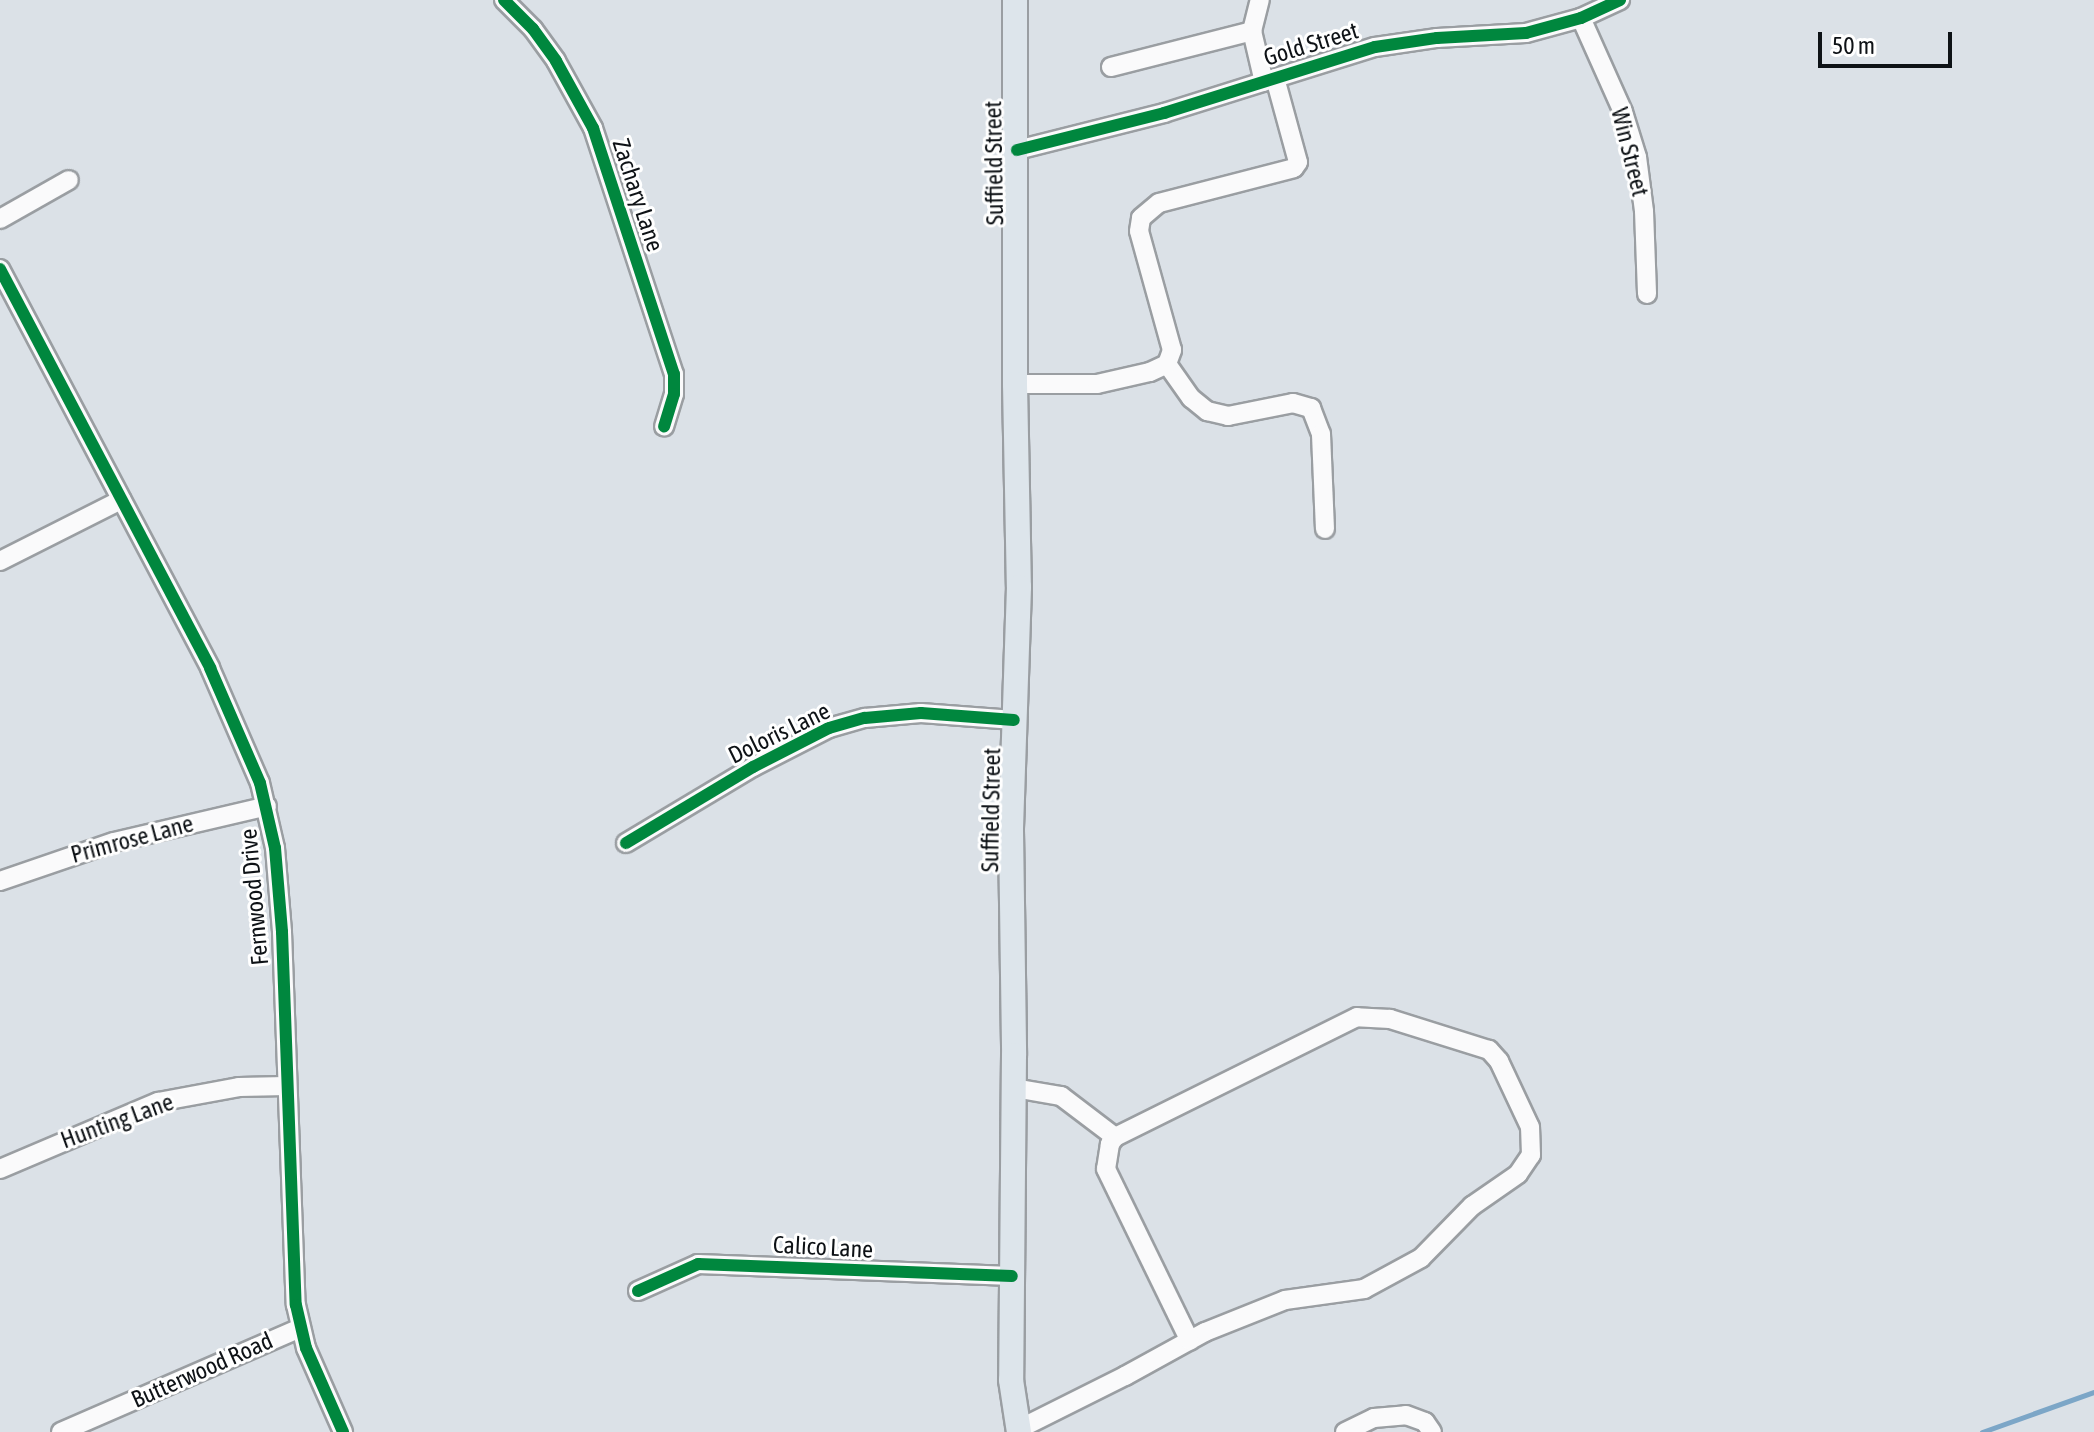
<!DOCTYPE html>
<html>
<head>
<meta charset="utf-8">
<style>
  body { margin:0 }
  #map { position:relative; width:2094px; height:1432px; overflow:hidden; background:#dbe1e7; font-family:"Asap Condensed",sans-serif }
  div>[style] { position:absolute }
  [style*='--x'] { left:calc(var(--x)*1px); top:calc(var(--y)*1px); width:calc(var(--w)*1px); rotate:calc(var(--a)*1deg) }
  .stream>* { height:5px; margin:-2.5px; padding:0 2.5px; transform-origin:2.5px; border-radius:2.5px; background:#7ca6c7 }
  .roads { filter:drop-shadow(2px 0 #9a9ea2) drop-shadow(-2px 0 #9a9ea2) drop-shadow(0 2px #9a9ea2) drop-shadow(0 -2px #9a9ea2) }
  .minor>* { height:18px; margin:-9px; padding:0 9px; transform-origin:9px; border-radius:9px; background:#fafafb }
  .major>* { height:24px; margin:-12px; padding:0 12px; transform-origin:12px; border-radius:12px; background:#dde5eb }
  .cycleway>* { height:12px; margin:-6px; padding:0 6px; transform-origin:6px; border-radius:6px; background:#00873e }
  span { translate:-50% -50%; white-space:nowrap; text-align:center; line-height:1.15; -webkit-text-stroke:6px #fff; paint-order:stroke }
  .street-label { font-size:24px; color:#0e1216 }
  .scale { position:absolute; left:1818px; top:32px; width:134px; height:36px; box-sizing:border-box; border:4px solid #0e1216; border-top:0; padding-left:10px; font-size:24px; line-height:28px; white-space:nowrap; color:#0e1216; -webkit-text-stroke:6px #fff; paint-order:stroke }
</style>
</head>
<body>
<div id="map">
  <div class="stream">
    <i style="--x:1982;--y:1432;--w:119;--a:-19.7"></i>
  </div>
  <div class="roads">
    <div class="minor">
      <i style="--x:504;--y:0;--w:41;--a:45"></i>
      <i style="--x:533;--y:29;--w:39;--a:54"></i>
      <i style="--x:556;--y:61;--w:77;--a:61.1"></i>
      <i style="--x:593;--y:128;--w:259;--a:71.8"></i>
      <i style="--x:674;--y:374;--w:20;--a:90"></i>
      <i style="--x:674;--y:394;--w:34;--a:107"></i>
      <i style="--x:1581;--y:18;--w:103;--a:65.9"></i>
      <i style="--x:1623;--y:112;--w:47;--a:72.7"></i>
      <i style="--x:1637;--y:157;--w:54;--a:82.6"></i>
      <i style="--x:1644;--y:211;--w:83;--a:87.9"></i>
      <i style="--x:1252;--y:31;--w:32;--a:-76"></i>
      <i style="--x:1111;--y:67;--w:146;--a:-14.3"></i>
      <i style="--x:1252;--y:31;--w:52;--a:76.8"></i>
      <i style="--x:1017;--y:150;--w:152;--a:-14.1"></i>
      <i style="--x:1164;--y:113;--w:221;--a:-17.4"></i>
      <i style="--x:1375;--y:47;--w:63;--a:-8.3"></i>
      <i style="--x:1437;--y:38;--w:89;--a:-3.2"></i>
      <i style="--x:1526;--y:33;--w:57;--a:-15.3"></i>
      <i style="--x:1581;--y:18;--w:43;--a:-24.8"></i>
      <i style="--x:0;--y:219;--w:79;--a:-29.5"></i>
      <i style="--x:0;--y:269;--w:451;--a:62.2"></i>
      <i style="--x:210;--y:668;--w:125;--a:66.5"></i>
      <i style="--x:260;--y:783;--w:67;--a:77"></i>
      <i style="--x:275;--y:848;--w:84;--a:85.2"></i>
      <i style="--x:282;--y:932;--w:373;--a:87.9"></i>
      <i style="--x:296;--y:1305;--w:44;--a:76.9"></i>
      <i style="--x:306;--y:1348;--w:92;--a:66.2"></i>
      <i style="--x:1167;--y:364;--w:42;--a:54.8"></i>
      <i style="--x:1191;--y:398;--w:21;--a:39"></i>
      <i style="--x:1207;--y:411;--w:22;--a:13"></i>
      <i style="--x:1228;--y:416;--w:66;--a:-11.3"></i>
      <i style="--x:1293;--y:403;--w:19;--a:16"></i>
      <i style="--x:1311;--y:408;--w:28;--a:69"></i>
      <i style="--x:1321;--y:434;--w:95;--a:87.6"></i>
      <i style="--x:1015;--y:384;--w:82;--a:0"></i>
      <i style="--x:1097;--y:384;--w:54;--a:-12.8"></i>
      <i style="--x:1150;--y:372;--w:19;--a:-25"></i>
      <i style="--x:1167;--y:364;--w:15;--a:-70"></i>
      <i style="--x:1172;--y:350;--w:123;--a:-105.5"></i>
      <i style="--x:1139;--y:231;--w:13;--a:-81"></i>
      <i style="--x:1141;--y:218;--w:23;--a:-40"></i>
      <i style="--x:1159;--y:203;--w:139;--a:-14.5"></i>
      <i style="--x:1294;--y:168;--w:7;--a:-56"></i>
      <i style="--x:1298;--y:162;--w:87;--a:-105.3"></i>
      <i style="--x:0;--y:561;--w:136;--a:-26.8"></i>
      <i style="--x:626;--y:843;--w:148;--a:-30.9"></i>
      <i style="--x:753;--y:767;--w:85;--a:-27.2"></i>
      <i style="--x:829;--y:728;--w:37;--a:-16"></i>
      <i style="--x:865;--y:718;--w:56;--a:-5.1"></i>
      <i style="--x:921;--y:713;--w:93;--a:4.3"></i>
      <i style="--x:0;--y:881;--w:120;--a:-18.9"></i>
      <i style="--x:114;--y:842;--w:157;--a:-13.2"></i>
      <i style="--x:1014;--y:1088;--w:48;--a:9.7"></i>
      <i style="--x:1061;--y:1096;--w:68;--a:37.2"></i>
      <i style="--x:0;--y:1169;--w:172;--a:-23"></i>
      <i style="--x:158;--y:1102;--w:82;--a:-10.5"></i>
      <i style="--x:239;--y:1087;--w:47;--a:-1.2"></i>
      <i style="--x:638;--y:1291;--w:66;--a:-24.2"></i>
      <i style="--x:698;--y:1264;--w:314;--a:2.2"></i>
      <i style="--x:1019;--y:1429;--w:119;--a:-26.6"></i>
      <i style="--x:1125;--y:1376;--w:91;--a:-28.8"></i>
      <i style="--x:1205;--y:1332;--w:86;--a:-21.8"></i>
      <i style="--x:1285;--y:1300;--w:80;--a:-7.9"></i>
      <i style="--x:1364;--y:1289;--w:65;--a:-28.5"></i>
      <i style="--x:1421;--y:1258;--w:73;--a:-45.6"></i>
      <i style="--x:1472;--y:1206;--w:56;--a:-34.8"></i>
      <i style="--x:1518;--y:1174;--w:23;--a:-56"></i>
      <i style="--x:1531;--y:1155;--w:28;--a:-92"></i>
      <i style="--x:1530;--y:1127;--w:73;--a:-115.2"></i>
      <i style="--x:1499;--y:1061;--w:15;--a:-132"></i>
      <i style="--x:1489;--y:1050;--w:104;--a:-162.6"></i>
      <i style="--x:1390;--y:1019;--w:33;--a:-177"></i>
      <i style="--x:1357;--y:1017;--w:270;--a:153.6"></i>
      <i style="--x:1115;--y:1137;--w:9;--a:126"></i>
      <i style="--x:1110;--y:1144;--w:25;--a:99"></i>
      <i style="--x:1106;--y:1169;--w:191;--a:64"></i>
      <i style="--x:61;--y:1432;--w:261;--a:-23.5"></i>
      <i style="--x:1345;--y:1432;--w:32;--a:-26"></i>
      <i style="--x:1374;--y:1418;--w:32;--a:-5"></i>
      <i style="--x:1406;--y:1415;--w:20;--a:20"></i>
      <i style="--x:1425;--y:1422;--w:12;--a:55"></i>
    </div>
    <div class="major">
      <i style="--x:1015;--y:0;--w:384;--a:90"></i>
      <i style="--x:1015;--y:384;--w:203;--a:88.9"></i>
      <i style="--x:1019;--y:587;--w:244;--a:91.9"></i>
      <i style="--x:1011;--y:831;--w:224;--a:89.2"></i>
      <i style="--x:1014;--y:1055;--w:325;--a:90.5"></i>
      <i style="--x:1011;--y:1380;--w:53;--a:81.3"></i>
    </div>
  </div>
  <div class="cycleway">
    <i style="--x:504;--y:0;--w:41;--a:45"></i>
    <i style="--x:533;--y:29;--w:39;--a:54"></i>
    <i style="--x:556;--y:61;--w:77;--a:61.1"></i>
    <i style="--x:593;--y:128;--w:259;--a:71.8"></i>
    <i style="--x:674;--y:374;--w:20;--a:90"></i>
    <i style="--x:674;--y:394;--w:34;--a:107"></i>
    <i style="--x:1017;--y:150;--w:152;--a:-14.1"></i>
    <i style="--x:1164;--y:113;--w:221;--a:-17.4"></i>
    <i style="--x:1375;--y:47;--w:63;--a:-8.3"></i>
    <i style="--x:1437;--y:38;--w:89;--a:-3.2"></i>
    <i style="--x:1526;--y:33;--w:57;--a:-15.3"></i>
    <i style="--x:1581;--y:18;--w:43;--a:-24.8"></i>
    <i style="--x:0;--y:269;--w:451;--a:62.2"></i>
    <i style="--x:210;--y:668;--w:125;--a:66.5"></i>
    <i style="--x:260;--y:783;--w:67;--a:77"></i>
    <i style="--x:275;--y:848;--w:84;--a:85.2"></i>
    <i style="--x:282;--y:932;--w:373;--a:87.9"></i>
    <i style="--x:296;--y:1305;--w:44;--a:76.9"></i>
    <i style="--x:306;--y:1348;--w:92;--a:66.2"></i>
    <i style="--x:626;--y:843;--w:148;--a:-30.9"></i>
    <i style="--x:753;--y:767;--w:85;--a:-27.2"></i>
    <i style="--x:829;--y:728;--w:37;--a:-16"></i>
    <i style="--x:865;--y:718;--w:56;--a:-5.1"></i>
    <i style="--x:921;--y:713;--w:93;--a:4.3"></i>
    <i style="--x:638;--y:1291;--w:66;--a:-24.2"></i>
    <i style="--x:698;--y:1264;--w:314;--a:2.2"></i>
  </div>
  <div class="street-label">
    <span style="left:1311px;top:44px;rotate:-17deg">Gold Street</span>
    <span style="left:1630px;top:152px;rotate:76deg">Win Street</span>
    <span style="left:994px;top:163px;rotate:-91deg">Suffield Street</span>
    <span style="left:638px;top:195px;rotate:72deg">Zachary Lane</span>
    <span style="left:779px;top:733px;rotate:-26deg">Doloris Lane</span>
    <span style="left:991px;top:810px;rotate:-89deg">Suffield Street</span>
    <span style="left:132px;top:839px;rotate:-15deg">Primrose Lane</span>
    <span style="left:254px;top:897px;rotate:-95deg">Fernwood Drive</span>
    <span style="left:117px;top:1121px;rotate:-20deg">Hunting Lane</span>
    <span style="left:823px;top:1247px;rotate:3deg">Calico Lane</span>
    <span style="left:202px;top:1370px;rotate:-24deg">Butterwood Road</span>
  </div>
  <div class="scale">50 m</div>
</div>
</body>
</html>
